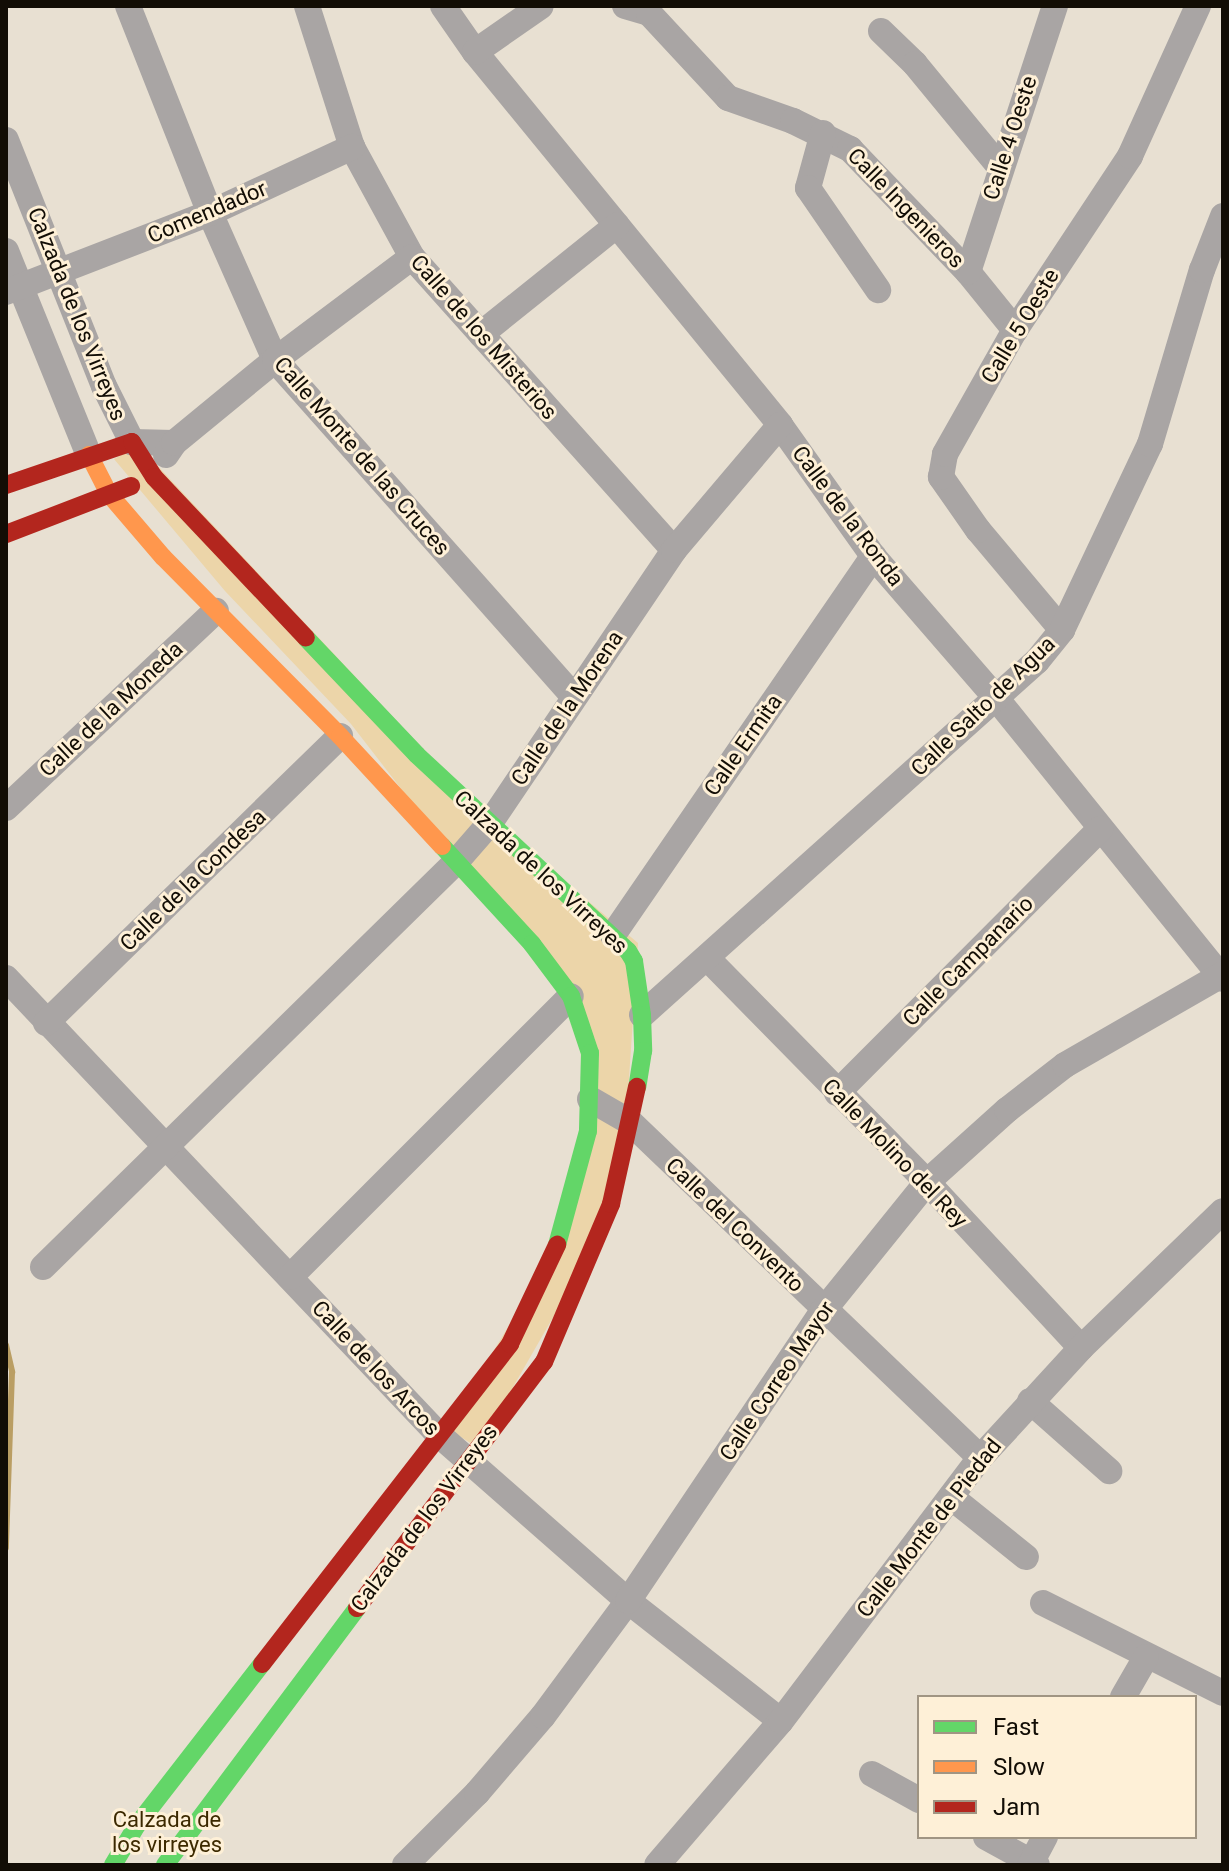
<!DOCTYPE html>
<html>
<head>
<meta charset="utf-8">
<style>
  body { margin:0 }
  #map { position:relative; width:1229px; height:1871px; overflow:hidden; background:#e8e0d2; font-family:Roboto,sans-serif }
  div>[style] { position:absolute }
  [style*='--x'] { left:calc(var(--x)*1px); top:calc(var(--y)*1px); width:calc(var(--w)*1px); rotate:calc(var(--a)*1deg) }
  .green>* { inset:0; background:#ecd5a9 }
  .stream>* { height:6px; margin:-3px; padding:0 3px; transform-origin:3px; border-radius:3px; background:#ba9e63 }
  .street>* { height:26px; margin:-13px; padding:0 13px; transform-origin:13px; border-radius:13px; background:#a9a5a4 }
  .fast>* { height:18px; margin:-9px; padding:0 9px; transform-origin:9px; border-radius:9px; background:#63d668 }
  .slow>* { height:18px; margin:-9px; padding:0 9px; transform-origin:9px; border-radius:9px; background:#ff974d }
  .jam>* { height:18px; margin:-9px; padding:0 9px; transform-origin:9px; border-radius:9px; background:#b3261e }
  span { translate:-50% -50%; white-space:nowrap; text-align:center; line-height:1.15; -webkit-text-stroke:6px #fef0d7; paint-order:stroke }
  .street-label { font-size:22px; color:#120d05 }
  .park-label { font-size:22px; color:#3c2900 }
  .frame { position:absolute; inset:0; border:8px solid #120d05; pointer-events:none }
  .legend { position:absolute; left:917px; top:1695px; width:280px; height:144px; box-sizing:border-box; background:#fef0d7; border:2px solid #a09583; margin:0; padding:10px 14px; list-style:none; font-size:24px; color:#120d05 }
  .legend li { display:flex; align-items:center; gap:16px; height:40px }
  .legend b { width:40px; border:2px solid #a09583 }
</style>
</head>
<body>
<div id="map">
  <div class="green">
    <i style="clip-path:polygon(139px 446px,483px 813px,638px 943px,621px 1199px,478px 1448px,447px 1428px,566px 1231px,595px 1039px,351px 724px,225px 591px,114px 459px)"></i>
  </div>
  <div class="stream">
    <i style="--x:6;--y:1345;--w:28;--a:77"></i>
    <i style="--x:12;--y:1372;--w:176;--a:92"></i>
  </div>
  <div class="street">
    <i style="--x:128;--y:6;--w:223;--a:68.4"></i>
    <i style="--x:210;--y:213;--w:161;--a:66.1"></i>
    <i style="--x:275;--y:360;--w:449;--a:48.4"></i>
    <i style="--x:307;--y:6;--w:148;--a:72.3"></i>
    <i style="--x:352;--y:147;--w:125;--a:61.4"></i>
    <i style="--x:412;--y:257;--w:393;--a:48.2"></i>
    <i style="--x:443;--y:6;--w:56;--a:55.2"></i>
    <i style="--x:475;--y:52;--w:482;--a:50.7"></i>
    <i style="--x:780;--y:425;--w:161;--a:54.6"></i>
    <i style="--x:873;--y:556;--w:188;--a:49.1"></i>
    <i style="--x:996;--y:698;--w:361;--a:51.1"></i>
    <i style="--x:625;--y:6;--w:25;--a:16"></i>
    <i style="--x:649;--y:13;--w:116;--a:47.1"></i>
    <i style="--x:728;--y:98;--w:69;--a:19.5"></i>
    <i style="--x:793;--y:121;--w:64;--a:26.2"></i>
    <i style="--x:850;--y:149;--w:170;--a:46.2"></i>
    <i style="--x:968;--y:272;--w:75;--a:51"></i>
    <i style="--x:881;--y:31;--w:47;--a:44.1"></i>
    <i style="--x:915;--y:64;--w:134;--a:50.5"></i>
    <i style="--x:475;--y:52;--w:80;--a:-34.9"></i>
    <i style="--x:823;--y:133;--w:57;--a:105.3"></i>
    <i style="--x:808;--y:188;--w:124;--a:55.5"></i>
    <i style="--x:6;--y:140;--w:265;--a:68.3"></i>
    <i style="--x:104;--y:386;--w:63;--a:63.4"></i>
    <i style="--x:132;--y:442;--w:42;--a:1.4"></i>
    <i style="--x:6;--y:251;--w:220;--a:67.9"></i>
    <i style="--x:968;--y:272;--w:280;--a:-71.9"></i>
    <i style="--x:6;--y:292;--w:219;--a:-21.2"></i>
    <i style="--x:210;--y:213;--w:157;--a:-24.9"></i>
    <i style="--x:481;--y:334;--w:174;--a:-38.7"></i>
    <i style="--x:166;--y:455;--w:14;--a:-56"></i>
    <i style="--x:174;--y:443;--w:131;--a:-39.4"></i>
    <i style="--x:275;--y:360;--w:171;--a:-36.9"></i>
    <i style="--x:1062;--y:630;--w:131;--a:-130"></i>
    <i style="--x:978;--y:530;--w:65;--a:-124.9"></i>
    <i style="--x:941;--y:477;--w:23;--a:-80"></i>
    <i style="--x:945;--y:454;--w:142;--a:-60.6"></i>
    <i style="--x:1015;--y:330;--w:209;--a:-56.5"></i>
    <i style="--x:1130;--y:156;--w:165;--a:-65.6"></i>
    <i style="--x:6;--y:808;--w:288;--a:-43.2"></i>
    <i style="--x:613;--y:935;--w:460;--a:-55.5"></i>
    <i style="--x:708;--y:959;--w:313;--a:45.5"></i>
    <i style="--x:927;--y:1182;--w:226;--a:47.1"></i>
    <i style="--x:6;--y:978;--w:628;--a:46.55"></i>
    <i style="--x:438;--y:1434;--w:253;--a:41.3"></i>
    <i style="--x:628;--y:1601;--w:194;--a:38.1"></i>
    <i style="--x:642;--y:1015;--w:530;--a:-41.87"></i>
    <i style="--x:1037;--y:661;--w:40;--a:-51"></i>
    <i style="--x:1062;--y:630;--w:206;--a:-64.7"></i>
    <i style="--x:1150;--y:444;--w:182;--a:-73.4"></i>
    <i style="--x:1202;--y:270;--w:58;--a:-68.7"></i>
    <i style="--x:46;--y:1023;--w:411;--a:-44.3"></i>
    <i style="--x:837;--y:1093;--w:373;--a:-45.1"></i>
    <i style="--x:590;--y:1099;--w:46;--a:29.9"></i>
    <i style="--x:630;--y:1122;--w:485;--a:43.8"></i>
    <i style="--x:43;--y:1267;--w:578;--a:-44.44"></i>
    <i style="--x:456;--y:862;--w:52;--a:-48.9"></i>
    <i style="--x:490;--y:823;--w:329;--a:-56"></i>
    <i style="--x:674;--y:550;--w:164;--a:-49.7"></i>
    <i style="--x:290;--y:1277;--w:397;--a:-45"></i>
    <i style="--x:1030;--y:1401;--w:106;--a:41.5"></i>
    <i style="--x:951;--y:1497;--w:96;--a:38.7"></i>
    <i style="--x:1043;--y:1603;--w:201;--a:26.6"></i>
    <i style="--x:1123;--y:1697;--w:46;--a:-60.1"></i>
    <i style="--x:872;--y:1774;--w:54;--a:29"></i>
    <i style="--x:986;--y:1837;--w:58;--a:28.8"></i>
    <i style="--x:405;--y:1865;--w:102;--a:-45"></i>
    <i style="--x:477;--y:1793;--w:101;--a:-49.4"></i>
    <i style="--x:543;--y:1716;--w:143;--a:-53.5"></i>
    <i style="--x:628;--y:1601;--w:349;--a:-56.1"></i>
    <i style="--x:823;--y:1311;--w:166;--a:-51.1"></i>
    <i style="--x:927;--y:1182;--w:108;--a:-42"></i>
    <i style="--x:1007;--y:1110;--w:73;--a:-37.8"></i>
    <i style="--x:1065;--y:1065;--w:182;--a:-29.9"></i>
    <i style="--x:657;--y:1865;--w:190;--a:-49.3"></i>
    <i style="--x:781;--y:1721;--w:330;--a:-52.9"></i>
    <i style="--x:980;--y:1458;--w:149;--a:-47.4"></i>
    <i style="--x:1081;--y:1348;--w:197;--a:-44"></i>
    <i style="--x:1030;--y:1865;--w:32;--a:-62"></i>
  </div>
  <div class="fast">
    <i style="--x:306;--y:638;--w:161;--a:46.5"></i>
    <i style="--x:417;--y:755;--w:288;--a:42.9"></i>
    <i style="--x:628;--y:951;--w:12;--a:59"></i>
    <i style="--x:634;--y:961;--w:55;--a:81.6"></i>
    <i style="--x:642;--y:1015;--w:36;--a:88"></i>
    <i style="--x:643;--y:1051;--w:36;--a:99"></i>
    <i style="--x:442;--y:846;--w:133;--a:47.4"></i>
    <i style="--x:532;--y:944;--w:65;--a:53.1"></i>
    <i style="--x:571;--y:996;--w:60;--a:71.6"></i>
    <i style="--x:590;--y:1053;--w:78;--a:91.5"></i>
    <i style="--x:588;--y:1131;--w:118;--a:105.2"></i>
    <i style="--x:113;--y:1865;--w:47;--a:-59"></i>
    <i style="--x:137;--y:1825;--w:204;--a:-52.2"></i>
    <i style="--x:165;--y:1865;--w:321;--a:-53.2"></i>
  </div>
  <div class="slow">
    <i style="--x:89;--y:455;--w:44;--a:62.9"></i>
    <i style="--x:109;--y:494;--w:83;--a:49.4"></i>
    <i style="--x:163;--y:557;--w:252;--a:45.3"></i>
    <i style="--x:340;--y:736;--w:150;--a:47.2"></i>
  </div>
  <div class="jam">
    <i style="--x:6;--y:485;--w:133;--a:-18.8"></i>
    <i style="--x:132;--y:442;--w:41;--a:57.8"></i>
    <i style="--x:154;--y:477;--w:221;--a:46.6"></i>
    <i style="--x:6;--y:534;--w:134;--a:-21"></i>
    <i style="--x:357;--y:1608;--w:309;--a:-52.8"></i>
    <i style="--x:544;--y:1362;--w:172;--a:-67"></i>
    <i style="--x:611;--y:1204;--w:120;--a:-77.5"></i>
    <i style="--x:262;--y:1664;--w:405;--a:-52.2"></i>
    <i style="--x:510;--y:1344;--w:110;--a:-64.6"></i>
  </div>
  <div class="street-label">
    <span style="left:1010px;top:138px;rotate:-72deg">Calle 4 Oeste</span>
    <span style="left:906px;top:208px;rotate:46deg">Calle Ingenieros</span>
    <span style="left:207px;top:212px;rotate:-23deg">Comendador</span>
    <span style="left:77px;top:314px;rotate:68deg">Calzada de los Virreyes</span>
    <span style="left:1020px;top:326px;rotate:-59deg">Calle 5 Oeste</span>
    <span style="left:484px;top:337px;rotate:49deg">Calle de los Misterios</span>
    <span style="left:362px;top:456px;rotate:49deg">Calle Monte de las Cruces</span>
    <span style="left:848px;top:516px;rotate:53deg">Calle de la Ronda</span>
    <span style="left:983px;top:706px;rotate:-44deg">Calle Salto de Agua</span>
    <span style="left:567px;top:708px;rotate:-56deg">Calle de la Morena</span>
    <span style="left:111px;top:709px;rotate:-43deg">Calle de la Moneda</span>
    <span style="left:743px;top:745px;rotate:-55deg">Calle Ermita</span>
    <span style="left:541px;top:872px;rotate:43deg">Calzada de los Virreyes</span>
    <span style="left:193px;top:880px;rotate:-44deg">Calle de la Condesa</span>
    <span style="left:968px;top:961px;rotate:-45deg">Calle Campanario</span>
    <span style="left:895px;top:1153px;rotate:46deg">Calle Molino del Rey</span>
    <span style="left:735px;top:1225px;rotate:44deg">Calle del Convento</span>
    <span style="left:376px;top:1368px;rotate:47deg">Calle de los Arcos</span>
    <span style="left:777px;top:1381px;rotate:-56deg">Calle Correo Mayor</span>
    <span style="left:424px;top:1518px;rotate:-53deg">Calzada de los Virreyes</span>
    <span style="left:929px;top:1528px;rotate:-52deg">Calle Monte de Piedad</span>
  </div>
  <div class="park-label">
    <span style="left:167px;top:1832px">Calzada de<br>los virreyes</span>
  </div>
  <div class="frame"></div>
  <ul class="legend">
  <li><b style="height:10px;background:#63d668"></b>Fast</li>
  <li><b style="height:10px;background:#ff974d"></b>Slow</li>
  <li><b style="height:10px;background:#b3261e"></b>Jam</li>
  </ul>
</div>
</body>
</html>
